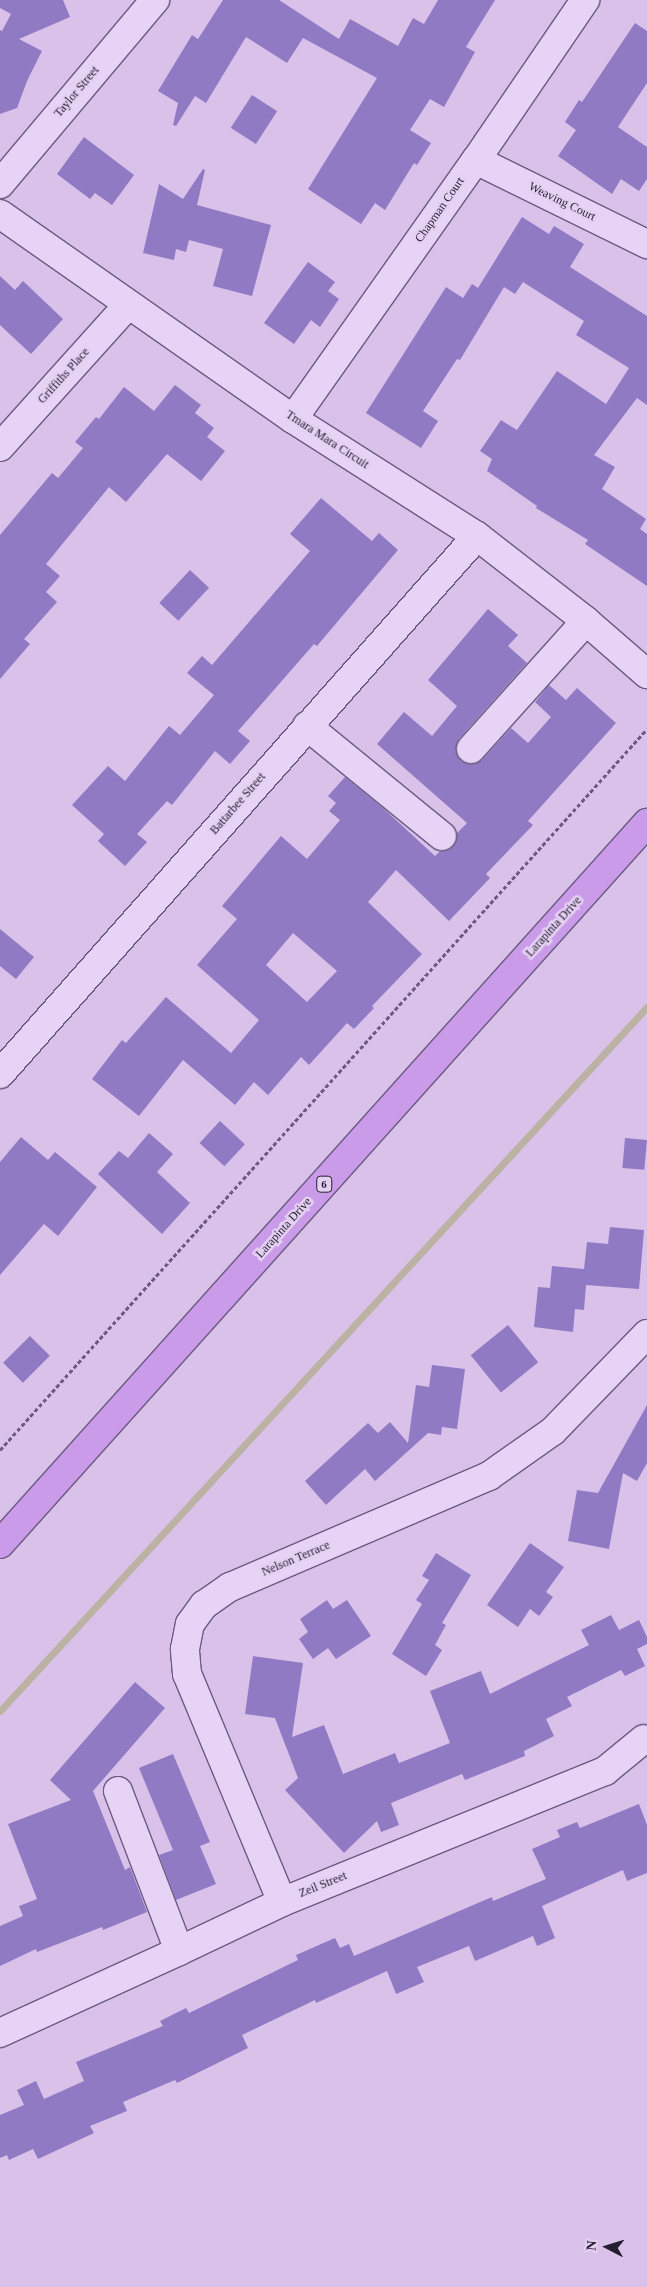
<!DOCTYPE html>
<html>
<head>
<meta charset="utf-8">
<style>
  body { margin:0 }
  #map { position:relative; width:647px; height:2287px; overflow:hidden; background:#d9c1e9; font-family:Georgia,serif }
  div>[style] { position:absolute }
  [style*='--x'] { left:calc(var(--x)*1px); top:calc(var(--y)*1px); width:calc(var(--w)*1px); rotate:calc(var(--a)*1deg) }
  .stream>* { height:7px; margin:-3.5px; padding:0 3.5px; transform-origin:3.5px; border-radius:3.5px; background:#bcb2a3 }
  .building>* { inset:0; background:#917ac4; transform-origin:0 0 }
  .path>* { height:3px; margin-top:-1.5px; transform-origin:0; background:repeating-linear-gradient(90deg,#6b5a81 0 4px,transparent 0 6.5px) }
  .roads { filter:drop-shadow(1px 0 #6b5a81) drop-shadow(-1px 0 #6b5a81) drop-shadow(0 1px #6b5a81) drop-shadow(0 -1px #6b5a81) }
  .minor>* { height:28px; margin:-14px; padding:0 14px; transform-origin:14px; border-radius:14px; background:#e7d3f5 }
  .major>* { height:28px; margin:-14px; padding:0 14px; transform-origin:14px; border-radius:14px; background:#c99be9 }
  span { translate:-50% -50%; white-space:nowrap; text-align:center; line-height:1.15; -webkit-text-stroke:5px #e4d0f1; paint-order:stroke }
  .shield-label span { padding:1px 4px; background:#e4d0f1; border:1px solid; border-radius:4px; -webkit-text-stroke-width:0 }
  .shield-label { font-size:11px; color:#251d32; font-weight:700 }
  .street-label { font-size:12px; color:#251d32 }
  .north { position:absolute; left:582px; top:2222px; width:50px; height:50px; -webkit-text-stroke:4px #e4d0f1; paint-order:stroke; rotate:275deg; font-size:14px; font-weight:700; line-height:20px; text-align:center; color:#251d32 }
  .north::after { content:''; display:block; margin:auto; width:18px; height:22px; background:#251d32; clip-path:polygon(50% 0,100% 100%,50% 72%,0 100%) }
</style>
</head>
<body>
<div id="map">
  <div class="stream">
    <i style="--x:0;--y:1711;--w:956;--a:-47.42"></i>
  </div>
  <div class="building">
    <i style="clip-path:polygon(0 0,63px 0,70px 17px,19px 39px,42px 51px,27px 81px,17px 108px,0 114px,0 30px,2px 31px,11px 14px,0 8px)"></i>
    <i style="clip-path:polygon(223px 0,279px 0,339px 39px,350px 19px,398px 46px,413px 18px,424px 24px,438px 0,495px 0,466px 47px,475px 52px,444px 107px,430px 99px,410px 130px,431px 143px,417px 165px,414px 163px,385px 210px,375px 203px,361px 224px,308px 189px,377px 78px,303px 38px,287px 63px,246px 37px,206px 103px,195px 96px,176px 126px,173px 125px,178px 103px,158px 91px,192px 35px,198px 39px)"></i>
    <i style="clip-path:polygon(635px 23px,647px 31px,647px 83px,618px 127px,647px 147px,647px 179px,639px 191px,621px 179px,612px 194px,558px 156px,576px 130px,565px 122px,579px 100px,582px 102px)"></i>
    <i style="left:252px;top:95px;width:30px;height:39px;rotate:33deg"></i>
    <i style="clip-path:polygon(84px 137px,134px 175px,112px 205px,95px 193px,90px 199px,57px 174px)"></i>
    <i style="clip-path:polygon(203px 169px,205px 170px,197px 205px,271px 225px,252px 296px,213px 286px,223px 249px,189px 240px,186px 252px,176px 249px,174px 260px,143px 253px,159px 184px,183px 199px)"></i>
    <i style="clip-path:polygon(522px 217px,549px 234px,554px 226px,584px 244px,570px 267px,647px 316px,647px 405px,637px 398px,594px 455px,615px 467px,602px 489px,646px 519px,640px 529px,647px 534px,647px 586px,585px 544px,588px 540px,536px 508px,537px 506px,487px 471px,492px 459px,480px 451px,501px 420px,517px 430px,557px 371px,606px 404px,629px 368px,576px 335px,584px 321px,523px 282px,515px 294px,504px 287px,460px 360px,457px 359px,423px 411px,438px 421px,421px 448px,366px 413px,446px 287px,463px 298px,472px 284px,478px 288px)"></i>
    <i style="clip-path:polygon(308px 262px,335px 282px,328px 291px,339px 299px,320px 327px,311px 320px,294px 344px,264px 323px)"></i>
    <i style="clip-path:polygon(0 276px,15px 290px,23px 281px,63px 319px,31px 354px,0 325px)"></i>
    <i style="clip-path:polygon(175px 385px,201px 405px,195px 413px,214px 428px,207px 437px,225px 451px,201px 481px,167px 454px,126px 502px,109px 487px,46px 564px,60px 576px,46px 592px,57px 602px,24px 639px,30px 644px,0 679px,0 535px,52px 473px,58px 478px,83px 448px,75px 442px,96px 417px,99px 419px,124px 387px,154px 411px)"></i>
    <i style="clip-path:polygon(321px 498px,372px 541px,379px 533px,398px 550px,317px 646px,314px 644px,238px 731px,250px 741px,230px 764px,215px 751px,172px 805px,167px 801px,137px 834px,147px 842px,125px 866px,98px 841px,104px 834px,72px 805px,108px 766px,125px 781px,169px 726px,180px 735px,214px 695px,187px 673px,202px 656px,212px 665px,310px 551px,290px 534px)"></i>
    <i style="left:190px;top:570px;width:26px;height:45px;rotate:43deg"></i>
    <i style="clip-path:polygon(evenodd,488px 609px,518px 635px,508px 646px,527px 663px,459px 739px,456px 746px,456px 753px,461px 761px,468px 764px,475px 764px,482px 760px,511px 728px,528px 743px,551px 717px,535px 702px,549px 685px,566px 700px,577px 688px,616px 723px,528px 821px,533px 825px,486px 874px,490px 878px,449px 921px,396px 870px,368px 902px,422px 954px,372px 1006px,374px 1008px,354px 1029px,347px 1023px,309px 1065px,301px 1057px,268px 1095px,254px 1082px,235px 1105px,183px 1060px,139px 1116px,92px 1079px,122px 1040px,126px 1043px,166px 997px,231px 1053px,259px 1020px,197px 965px,237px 919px,222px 906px,281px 836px,307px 859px,340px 820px,329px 811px,336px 803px,328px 796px,345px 777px,383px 808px,435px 856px,440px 851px,448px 850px,454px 845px,457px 833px,467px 823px,377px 744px,404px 712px,432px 736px,457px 706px,428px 680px,488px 609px,293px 933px,337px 971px,307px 1002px,266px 965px,293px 933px)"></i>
    <i style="clip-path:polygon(0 929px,34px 957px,16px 979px,0 966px)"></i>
    <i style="left:220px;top:1121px;width:34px;height:30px;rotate:43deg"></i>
    <i style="clip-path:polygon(149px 1133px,173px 1154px,157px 1172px,190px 1203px,162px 1234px,98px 1174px,119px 1151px,128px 1158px)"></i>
    <i style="clip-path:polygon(21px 1137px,48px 1160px,55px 1152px,97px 1187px,58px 1236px,44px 1224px,0 1275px,0 1162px)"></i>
    <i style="left:625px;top:1138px;width:22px;height:30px;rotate:5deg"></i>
    <i style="clip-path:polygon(610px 1227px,644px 1230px,639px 1289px,586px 1285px,584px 1310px,575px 1309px,573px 1332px,534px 1327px,538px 1287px,550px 1288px,552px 1266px,584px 1269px,587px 1242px,608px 1244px)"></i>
    <i style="left:508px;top:1325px;width:48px;height:48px;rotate:51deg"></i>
    <i style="left:30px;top:1336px;width:28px;height:38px;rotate:45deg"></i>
    <i style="clip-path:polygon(432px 1365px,465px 1369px,457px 1429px,442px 1427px,441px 1435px,428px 1433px,375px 1481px,365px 1469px,326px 1505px,305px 1481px,368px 1423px,378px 1433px,390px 1422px,408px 1443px,416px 1385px,429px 1387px)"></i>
    <i style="clip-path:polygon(647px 1405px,647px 1463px,637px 1481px,623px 1473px,609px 1549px,568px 1541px,577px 1490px,598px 1493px)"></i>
    <i style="clip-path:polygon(530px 1543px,564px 1567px,546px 1592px,553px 1597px,539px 1616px,530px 1609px,518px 1627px,487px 1605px)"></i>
    <i style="clip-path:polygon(436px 1553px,471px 1575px,442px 1623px,446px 1625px,435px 1645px,442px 1650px,426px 1676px,392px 1654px,422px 1604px,416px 1600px,429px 1580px,422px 1576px)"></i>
    <i style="clip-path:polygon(327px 1600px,333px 1609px,347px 1600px,371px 1636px,336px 1659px,328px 1648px,313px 1659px,299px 1639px,308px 1632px,300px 1619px)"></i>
    <i style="clip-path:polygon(611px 1615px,619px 1630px,639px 1620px,647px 1637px,647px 1644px,637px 1649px,645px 1666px,625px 1676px,621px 1670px,567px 1697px,572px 1706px,546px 1719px,554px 1736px,524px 1751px,525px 1756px,465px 1780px,462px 1774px,391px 1803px,399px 1825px,381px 1832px,377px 1821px,344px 1853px,285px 1790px,298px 1778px,275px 1718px,245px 1714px,253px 1656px,303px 1663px,292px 1737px,324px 1725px,343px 1774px,395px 1753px,399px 1763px,450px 1743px,430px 1691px,481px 1671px,490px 1694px,589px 1645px,581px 1630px)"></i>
    <i style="clip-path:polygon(135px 1682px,165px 1708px,93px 1791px,125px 1870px,130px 1867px,147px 1912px,103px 1930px,102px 1927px,37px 1952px,36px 1949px,0 1966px,0 1926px,23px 1916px,19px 1906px,37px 1899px,8px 1824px,71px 1800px,50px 1780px)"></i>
    <i style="clip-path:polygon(173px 1754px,210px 1842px,200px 1846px,216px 1884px,176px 1900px,159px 1855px,173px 1850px,139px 1768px)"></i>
    <i style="clip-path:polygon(639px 1804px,647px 1825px,647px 1873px,627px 1881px,623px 1870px,542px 1906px,555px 1938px,537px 1946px,533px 1936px,475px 1961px,469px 1946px,417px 1967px,424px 1982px,396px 1994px,387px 1971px,316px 2003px,315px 2000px,242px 2035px,248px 2048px,177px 2083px,175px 2080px,123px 2102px,127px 2111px,90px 2126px,94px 2133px,38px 2159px,33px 2149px,9px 2160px,7px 2155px,0 2158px,0 2115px,24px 2105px,17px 2090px,36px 2081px,44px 2099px,84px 2081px,76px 2062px,163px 2026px,160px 2021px,186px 2008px,189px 2013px,298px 1960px,296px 1955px,335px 1938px,340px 1948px,349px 1944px,354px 1956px,492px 1897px,493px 1901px,546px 1879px,532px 1849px,560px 1837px,557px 1830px,577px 1822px,580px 1828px)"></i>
  </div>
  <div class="path">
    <i style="--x:0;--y:1450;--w:969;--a:-48.1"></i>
  </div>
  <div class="roads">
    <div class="minor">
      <i style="--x:476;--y:160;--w:191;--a:26.2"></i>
      <i style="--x:0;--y:184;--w:241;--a:-49.9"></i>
      <i style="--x:0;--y:214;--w:358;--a:35"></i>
      <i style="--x:293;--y:419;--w:218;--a:32.5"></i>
      <i style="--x:477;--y:536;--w:138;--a:37.9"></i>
      <i style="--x:586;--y:621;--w:81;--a:41"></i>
      <i style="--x:293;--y:419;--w:317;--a:-54.8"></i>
      <i style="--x:476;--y:160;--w:194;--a:-55.7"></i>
      <i style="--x:0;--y:447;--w:191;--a:-48"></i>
      <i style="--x:307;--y:726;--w:174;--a:39.2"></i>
      <i style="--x:471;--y:749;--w:172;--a:-48.1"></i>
      <i style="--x:0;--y:1074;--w:719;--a:-48.44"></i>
      <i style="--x:118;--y:1791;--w:171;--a:69.1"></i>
      <i style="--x:282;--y:1902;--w:247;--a:-112.6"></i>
      <i style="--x:187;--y:1674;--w:25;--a:-95"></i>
      <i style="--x:185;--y:1649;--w:25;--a:-79"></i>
      <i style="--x:190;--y:1624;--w:24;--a:-54"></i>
      <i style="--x:204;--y:1605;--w:32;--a:-35"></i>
      <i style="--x:230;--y:1587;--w:282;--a:-23.2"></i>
      <i style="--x:489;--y:1476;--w:78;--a:-35.1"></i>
      <i style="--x:553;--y:1431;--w:135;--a:-45.9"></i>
      <i style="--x:0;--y:2033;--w:197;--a:-24.6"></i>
      <i style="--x:179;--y:1951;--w:114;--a:-25.4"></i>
      <i style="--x:282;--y:1902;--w:349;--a:-22.1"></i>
      <i style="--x:605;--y:1771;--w:50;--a:-39.4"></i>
    </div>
    <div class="major">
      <i style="--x:0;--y:1544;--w:969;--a:-48.1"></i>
    </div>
  </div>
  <div class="shield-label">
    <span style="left:324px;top:1184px">6</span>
  </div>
  <div class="street-label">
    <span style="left:77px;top:92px;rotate:-50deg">Taylor Street</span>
    <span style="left:562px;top:202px;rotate:26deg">Weaving Court</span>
    <span style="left:440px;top:210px;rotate:-55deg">Chapman Court</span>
    <span style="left:64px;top:376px;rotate:-48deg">Griffiths Place</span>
    <span style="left:327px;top:440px;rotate:33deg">Tmara Mara Circuit</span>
    <span style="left:238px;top:804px;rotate:-49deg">Battarbee Street</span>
    <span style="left:554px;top:927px;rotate:-48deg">Larapinta Drive</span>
    <span style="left:284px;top:1228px;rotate:-48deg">Larapinta Drive</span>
    <span style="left:296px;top:1559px;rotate:-23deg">Nelson Terrace</span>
    <span style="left:323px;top:1885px;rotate:-22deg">Zeil Street</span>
  </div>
  <div class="north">N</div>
</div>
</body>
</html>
